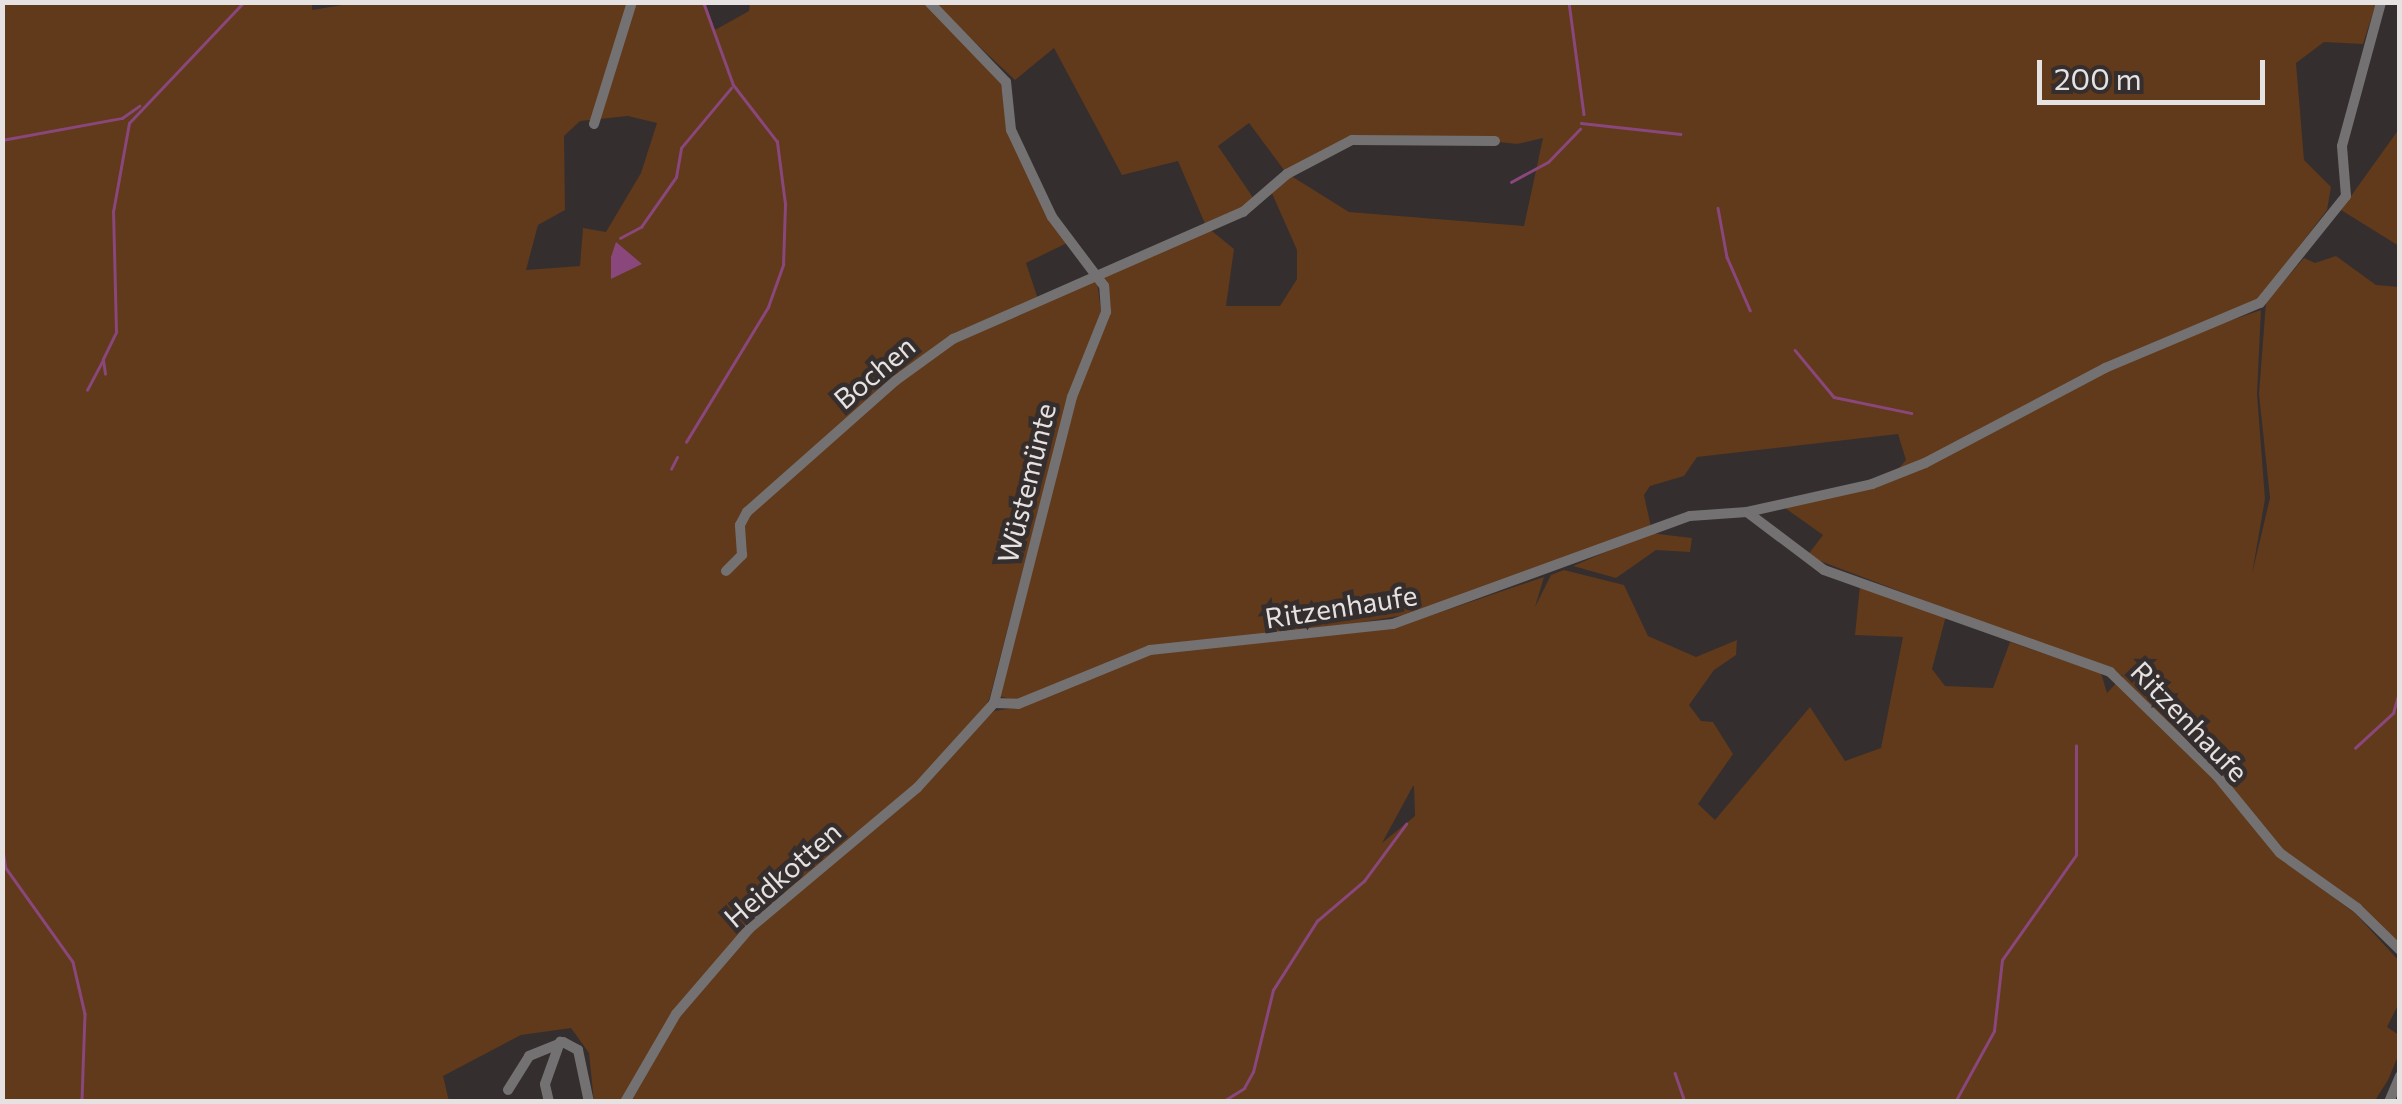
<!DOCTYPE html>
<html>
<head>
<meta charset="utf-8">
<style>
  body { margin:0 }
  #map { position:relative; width:2402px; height:1104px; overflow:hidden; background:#342e2e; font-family:Commissioner,sans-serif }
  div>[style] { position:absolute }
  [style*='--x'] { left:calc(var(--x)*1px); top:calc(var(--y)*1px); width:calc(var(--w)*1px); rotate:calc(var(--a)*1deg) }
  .green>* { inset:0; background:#61391b }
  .water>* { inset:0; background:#89477c }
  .stream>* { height:2.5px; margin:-1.25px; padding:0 1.25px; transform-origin:1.25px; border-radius:1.25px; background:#89477c }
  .minor>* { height:10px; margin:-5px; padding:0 5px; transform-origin:5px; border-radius:5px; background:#747172 }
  span { translate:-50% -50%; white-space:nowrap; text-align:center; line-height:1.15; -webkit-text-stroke:9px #342e2e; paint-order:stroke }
  .street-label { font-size:28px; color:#e6e2e2 }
  .frame { position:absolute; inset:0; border:5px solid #e6e2e2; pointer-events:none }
  .scale { position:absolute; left:2037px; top:60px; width:228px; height:45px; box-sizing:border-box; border:5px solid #e6e2e2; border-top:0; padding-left:12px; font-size:30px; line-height:35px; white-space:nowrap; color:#e6e2e2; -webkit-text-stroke:8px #342e2e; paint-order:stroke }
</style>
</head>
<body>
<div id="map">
  <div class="green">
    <i style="clip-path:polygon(evenodd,312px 2px,312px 10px,360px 2px,705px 2px,715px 30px,749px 11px,750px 3px,924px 3px,1000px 80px,1011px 131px,1071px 241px,1026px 263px,1039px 302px,1097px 281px,1101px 312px,1069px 396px,1057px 439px,989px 700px,959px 746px,994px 711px,1019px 707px,1151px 653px,1394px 628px,1544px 577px,1535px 607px,1551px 575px,1564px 570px,1624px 585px,1648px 636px,1696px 657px,1737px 640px,1736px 655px,1714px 670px,1689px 705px,1701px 721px,1713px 722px,1733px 754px,1698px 804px,1715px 820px,1810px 707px,1845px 761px,1881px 748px,1903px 637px,1855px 635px,1860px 585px,1946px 616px,1932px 669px,1945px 686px,1993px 688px,2010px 642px,2101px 673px,2107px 693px,2123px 676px,1807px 556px,1823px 535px,1785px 508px,1892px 476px,1906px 460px,1898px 434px,1697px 457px,1684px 476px,1650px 486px,1644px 495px,1651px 527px,1429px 611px,1279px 636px,1149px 647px,1017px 701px,999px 696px,1060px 440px,1106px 312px,1099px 278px,1206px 226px,1178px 161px,1122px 175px,1054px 48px,1015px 80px,933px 3px,2376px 3px,2363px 44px,2324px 42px,2296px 63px,2304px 160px,2331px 187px,2327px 210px,2258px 300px,2168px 342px,2261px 310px,2257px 394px,2265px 499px,2252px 574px,2270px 498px,2259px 394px,2266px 302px,2304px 258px,2315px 263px,2336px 256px,2376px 285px,2399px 287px,2399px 945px,2283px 850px,2219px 773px,2219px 742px,2204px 768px,2277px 855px,2356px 914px,2399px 961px,2399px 1003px,2387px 1027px,2399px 1035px,2399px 1054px,2388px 1080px,2374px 1102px,627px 1101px,649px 1061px,624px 1101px,594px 1102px,589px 1053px,571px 1028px,521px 1035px,443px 1076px,449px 1101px,3px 1101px,2px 3px,312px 2px,628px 116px,657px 123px,641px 173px,606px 232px,583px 228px,580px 266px,526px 270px,538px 225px,565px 210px,564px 136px,580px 121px,628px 116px,312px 2px,1249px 123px,1287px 174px,1271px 191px,1297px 250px,1297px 279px,1280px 306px,1226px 306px,1234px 249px,1207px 227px,1256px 202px,1218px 146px,1249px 123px,312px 2px,1445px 136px,1517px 144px,1543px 138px,1524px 226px,1349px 212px,1288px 174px,1352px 140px,1445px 136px,312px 2px,1414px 786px,1415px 816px,1382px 843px,1413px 786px,1414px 786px)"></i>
    <i style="clip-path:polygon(2399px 129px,2399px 246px,2341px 210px)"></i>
    <i style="clip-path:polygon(1650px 533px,1692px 538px,1690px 552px,1656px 550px,1616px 578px,1573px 566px)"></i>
  </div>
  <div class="water">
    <i style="clip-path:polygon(616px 242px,642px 264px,611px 279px,611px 257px)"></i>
  </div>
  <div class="stream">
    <i style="--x:1569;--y:2;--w:113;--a:82.4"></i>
    <i style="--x:1581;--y:123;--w:100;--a:6.3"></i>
    <i style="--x:2;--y:140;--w:122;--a:-10.4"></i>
    <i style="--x:122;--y:118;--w:21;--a:-35"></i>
    <i style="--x:1511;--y:182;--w:42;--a:-28.4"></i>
    <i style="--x:1548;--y:162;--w:46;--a:-45.9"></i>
    <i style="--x:1718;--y:208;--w:50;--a:79.6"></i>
    <i style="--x:1727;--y:257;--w:58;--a:66.5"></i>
    <i style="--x:620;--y:238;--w:24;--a:-28"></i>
    <i style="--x:641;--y:227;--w:61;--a:-55"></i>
    <i style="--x:676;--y:177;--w:29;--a:-80"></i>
    <i style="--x:681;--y:148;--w:78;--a:-50.2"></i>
    <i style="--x:1795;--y:350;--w:61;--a:50.3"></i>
    <i style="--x:1834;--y:397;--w:79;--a:11.7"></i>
    <i style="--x:105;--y:374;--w:15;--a:-98"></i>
    <i style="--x:103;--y:359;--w:30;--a:-64"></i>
    <i style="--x:116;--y:332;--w:120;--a:-91.4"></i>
    <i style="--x:113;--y:212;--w:90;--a:-79.8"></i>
    <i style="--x:129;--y:123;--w:167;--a:-46.5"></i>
    <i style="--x:87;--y:390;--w:34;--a:-62"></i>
    <i style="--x:686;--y:442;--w:158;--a:-58.7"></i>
    <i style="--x:768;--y:307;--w:45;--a:-70.3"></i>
    <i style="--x:783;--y:265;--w:61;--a:-88.1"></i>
    <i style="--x:785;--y:204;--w:63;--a:-97.4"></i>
    <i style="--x:777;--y:142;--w:72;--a:-127.7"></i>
    <i style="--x:733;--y:85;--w:88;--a:-109.9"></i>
    <i style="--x:671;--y:469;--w:13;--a:-63"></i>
    <i style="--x:2355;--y:748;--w:52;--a:-42.6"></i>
    <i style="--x:2393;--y:713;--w:26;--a:-74"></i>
    <i style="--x:2;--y:844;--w:24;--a:81"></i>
    <i style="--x:6;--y:868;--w:115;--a:54.5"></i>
    <i style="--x:73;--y:962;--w:53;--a:77"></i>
    <i style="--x:85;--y:1014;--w:88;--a:92"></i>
    <i style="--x:1675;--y:1073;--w:31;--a:71"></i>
    <i style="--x:1222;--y:1102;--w:26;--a:-32"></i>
    <i style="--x:1244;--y:1088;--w:18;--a:-61"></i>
    <i style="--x:1253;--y:1072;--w:84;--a:-76.3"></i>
    <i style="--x:1273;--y:990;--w:82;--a:-57.5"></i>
    <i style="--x:1317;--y:921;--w:62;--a:-40.4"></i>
    <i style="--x:1364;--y:881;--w:71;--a:-53.6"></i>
    <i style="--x:1955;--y:1102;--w:81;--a:-61.2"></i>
    <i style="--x:1994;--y:1031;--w:71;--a:-83.6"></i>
    <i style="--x:2002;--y:960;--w:128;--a:-54.8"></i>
    <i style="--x:2076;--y:855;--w:109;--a:-90"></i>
  </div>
  <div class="minor">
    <i style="--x:594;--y:124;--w:128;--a:-72.7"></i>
    <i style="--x:1747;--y:512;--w:96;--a:37"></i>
    <i style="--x:1824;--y:570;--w:304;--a:19.6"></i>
    <i style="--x:2110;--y:672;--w:149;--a:44.2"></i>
    <i style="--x:2217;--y:776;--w:99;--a:50.7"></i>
    <i style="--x:2280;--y:853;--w:95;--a:35.5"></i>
    <i style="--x:2357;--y:908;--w:60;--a:44.3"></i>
    <i style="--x:726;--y:571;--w:23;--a:-45"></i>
    <i style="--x:742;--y:555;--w:30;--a:-94"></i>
    <i style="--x:740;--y:525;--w:15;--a:-62"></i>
    <i style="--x:747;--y:512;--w:198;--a:-41.5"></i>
    <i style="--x:895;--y:381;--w:72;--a:-35.9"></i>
    <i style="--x:953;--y:339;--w:317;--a:-23.7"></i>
    <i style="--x:1243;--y:212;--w:58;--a:-40.8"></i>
    <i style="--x:1287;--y:174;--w:73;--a:-27.6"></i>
    <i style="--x:1352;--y:140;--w:143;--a:0.4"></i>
    <i style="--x:994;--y:703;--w:24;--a:2"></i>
    <i style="--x:1018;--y:704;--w:143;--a:-22.2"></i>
    <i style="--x:1150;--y:650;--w:244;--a:-6.1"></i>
    <i style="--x:1393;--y:624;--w:316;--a:-20"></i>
    <i style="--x:1690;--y:516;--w:57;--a:-4"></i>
    <i style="--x:1747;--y:512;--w:128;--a:-12.6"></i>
    <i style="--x:1872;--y:484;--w:57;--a:-21.6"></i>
    <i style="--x:1925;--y:463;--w:204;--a:-27.8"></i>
    <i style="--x:2105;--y:368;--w:168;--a:-22.8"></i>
    <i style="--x:2260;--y:303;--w:137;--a:-51.2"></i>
    <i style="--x:2346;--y:196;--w:50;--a:-94.6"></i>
    <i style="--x:2342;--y:146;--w:149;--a:-74.8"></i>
    <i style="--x:508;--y:1090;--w:40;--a:-58"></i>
    <i style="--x:529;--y:1056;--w:37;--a:-22"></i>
    <i style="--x:563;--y:1042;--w:17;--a:28"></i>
    <i style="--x:578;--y:1050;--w:53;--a:78.1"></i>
    <i style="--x:549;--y:1102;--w:18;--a:-103"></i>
    <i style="--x:545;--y:1084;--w:45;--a:-70.3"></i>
    <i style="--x:625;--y:1102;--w:102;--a:-59.9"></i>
    <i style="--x:676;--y:1014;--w:113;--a:-49.3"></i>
    <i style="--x:750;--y:928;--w:218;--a:-40"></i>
    <i style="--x:917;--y:788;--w:115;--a:-47.8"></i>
    <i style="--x:994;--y:703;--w:316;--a:-75.7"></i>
    <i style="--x:1072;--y:397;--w:92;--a:-68.2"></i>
    <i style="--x:1106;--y:312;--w:26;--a:-94"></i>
    <i style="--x:1104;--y:286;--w:86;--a:-127"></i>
    <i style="--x:1052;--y:217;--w:96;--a:-115.2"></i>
    <i style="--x:1011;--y:130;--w:48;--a:-95.9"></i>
    <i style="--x:1006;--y:82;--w:111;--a:-133.9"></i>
    <i style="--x:2389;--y:1102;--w:28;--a:-67"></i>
  </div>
  <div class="street-label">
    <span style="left:874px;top:372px;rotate:-40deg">Bochen</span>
    <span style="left:1026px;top:483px;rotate:-76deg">Wüstemünte</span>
    <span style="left:1341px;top:606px;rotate:-9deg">Ritzenhaufe</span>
    <span style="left:2190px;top:721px;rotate:46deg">Ritzenhaufe</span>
    <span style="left:782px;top:874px;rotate:-41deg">Heidkotten</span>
  </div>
  <div class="frame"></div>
  <div class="scale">200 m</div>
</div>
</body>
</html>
